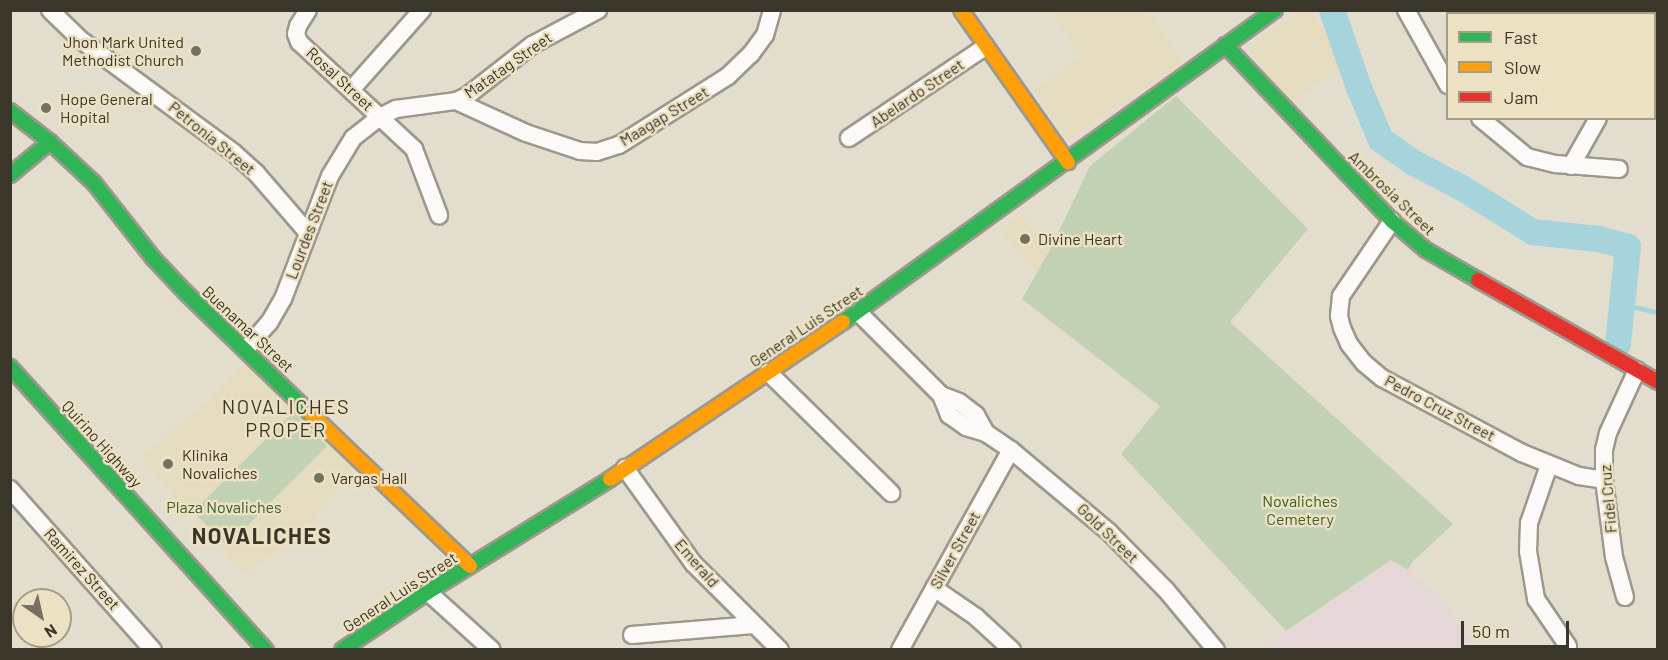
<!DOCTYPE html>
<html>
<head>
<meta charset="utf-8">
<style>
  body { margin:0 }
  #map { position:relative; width:1668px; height:660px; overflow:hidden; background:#e3ddcd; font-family:Barlow,sans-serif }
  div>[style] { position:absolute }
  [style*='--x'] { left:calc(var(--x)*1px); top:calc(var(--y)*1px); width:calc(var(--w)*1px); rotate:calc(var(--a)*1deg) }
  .built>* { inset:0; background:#e5dbbf }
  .education>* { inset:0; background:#e5d6d7 }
  .green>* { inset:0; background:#c2d1b3; transform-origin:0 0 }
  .stream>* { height:4.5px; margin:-2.25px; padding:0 2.25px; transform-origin:2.25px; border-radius:2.25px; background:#a6d3dc }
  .river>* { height:26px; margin:-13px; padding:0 13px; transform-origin:13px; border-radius:13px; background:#a6d3dc }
  .roads { filter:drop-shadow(2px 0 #9d988c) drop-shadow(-2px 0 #9d988c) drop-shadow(0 2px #9d988c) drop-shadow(0 -2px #9d988c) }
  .street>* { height:16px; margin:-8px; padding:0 8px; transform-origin:8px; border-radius:8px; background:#fbfaf8 }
  .fast>* { height:14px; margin:-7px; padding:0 7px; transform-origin:7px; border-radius:7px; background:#30b455 }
  .slow>* { height:14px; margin:-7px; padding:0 7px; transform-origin:7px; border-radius:7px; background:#ff9f0a }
  .jam>* { height:14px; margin:-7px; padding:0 7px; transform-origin:7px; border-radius:7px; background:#e5322d }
  .dots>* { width:16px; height:16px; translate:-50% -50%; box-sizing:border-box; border:3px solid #ede1c3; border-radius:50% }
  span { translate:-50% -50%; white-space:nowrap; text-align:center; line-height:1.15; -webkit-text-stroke:5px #ede1c3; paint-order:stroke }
  .poi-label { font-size:16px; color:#3a362a }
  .right { translate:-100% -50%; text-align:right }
  .left { translate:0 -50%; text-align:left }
  .street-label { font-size:16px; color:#3a362a }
  .park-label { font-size:16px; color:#366328 }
  .quarter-label { font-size:20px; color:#3a362a; letter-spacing:1.5px }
  .district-label { font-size:22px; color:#3a362a; font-weight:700; letter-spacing:1.5px }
  .frame { position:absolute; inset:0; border:12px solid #3a362a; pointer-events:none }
  .legend { position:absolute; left:1446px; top:12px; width:210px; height:108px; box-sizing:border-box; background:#ede1c3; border:2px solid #a59d86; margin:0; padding:8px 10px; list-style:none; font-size:18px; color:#3a362a }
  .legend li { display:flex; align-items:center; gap:12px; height:30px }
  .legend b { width:30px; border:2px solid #a59d86 }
  .north { position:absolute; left:12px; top:588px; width:60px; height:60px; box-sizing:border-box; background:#ede1c3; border:2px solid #a59d86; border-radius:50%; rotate:146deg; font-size:16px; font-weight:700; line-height:24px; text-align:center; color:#3a362a }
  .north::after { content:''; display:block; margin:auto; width:21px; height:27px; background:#757063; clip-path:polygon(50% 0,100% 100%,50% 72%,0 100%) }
  .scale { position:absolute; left:1461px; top:621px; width:108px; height:27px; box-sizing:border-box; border:3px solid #3a362a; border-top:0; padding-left:8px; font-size:18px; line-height:21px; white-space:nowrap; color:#3a362a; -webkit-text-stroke:4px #ede1c3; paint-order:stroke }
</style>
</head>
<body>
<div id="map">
  <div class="built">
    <i style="clip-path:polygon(1050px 11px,1148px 11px,1183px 62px,1067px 140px,1034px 90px,1082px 57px)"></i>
    <i style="clip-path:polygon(1299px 11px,1309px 11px,1347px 62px,1290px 104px,1249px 48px)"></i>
    <i style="clip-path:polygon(1019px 214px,1051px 248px,1037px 272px,999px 231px)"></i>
    <i style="clip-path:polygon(246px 363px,354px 469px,297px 537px,244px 575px,141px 457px,203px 406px)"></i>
  </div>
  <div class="education">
    <i style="clip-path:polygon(1391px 560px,1408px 570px,1443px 600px,1478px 649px,1262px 650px)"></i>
  </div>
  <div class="green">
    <i style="clip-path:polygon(1176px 96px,1308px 229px,1230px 322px,1453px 524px,1412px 562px,1408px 570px,1391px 560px,1286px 631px,1121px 454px,1160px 406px,1022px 299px,1051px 248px,1090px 166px)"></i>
    <i style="left:293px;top:412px;width:48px;height:141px;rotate:45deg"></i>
  </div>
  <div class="stream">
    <i style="--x:1622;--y:304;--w:37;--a:13"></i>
  </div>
  <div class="river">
    <i style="--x:1332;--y:10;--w:83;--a:70.9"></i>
    <i style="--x:1359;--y:88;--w:56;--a:67.1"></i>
    <i style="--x:1381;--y:140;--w:40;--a:34.9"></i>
    <i style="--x:1414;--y:163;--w:54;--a:27.5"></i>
    <i style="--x:1462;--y:188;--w:84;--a:31.8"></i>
    <i style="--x:1533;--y:232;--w:66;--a:6.1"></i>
    <i style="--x:1599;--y:239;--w:30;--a:15"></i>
    <i style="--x:1628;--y:247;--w:98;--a:95.9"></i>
  </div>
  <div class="roads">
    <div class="street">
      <i style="--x:50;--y:10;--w:43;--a:44.1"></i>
      <i style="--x:81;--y:40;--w:190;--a:36.4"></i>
      <i style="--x:234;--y:153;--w:31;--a:42"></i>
      <i style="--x:257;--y:174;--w:77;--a:49.2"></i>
      <i style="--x:308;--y:10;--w:19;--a:122"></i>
      <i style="--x:298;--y:26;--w:8;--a:104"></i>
      <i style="--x:296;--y:34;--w:9;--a:69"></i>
      <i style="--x:299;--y:42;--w:157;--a:42.9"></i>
      <i style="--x:414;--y:149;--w:71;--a:69.3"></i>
      <i style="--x:1406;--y:10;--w:86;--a:60.8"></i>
      <i style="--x:1557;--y:10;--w:4;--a:63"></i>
      <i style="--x:1654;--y:59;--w:5;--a:-37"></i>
      <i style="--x:351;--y:90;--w:107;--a:-48.4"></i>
      <i style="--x:456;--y:101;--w:77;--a:24.6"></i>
      <i style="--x:526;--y:133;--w:57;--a:18.4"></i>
      <i style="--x:580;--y:151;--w:17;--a:3"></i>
      <i style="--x:597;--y:152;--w:23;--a:-18"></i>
      <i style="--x:619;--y:145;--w:129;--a:-32.3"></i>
      <i style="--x:728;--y:76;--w:32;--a:-44"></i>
      <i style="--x:751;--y:54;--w:24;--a:-54"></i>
      <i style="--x:765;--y:35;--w:26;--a:-74"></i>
      <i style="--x:1480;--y:118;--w:61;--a:39.7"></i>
      <i style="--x:1527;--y:157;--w:30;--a:14"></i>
      <i style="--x:1556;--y:164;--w:63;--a:4.5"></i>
      <i style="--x:849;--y:138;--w:164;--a:-33.8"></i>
      <i style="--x:1571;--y:166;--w:55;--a:-60.6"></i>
      <i style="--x:1392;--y:221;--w:91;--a:124.2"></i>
      <i style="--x:1341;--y:296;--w:20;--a:96"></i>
      <i style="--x:1339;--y:316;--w:12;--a:76"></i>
      <i style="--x:1342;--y:328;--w:17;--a:66"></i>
      <i style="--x:1349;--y:344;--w:24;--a:52"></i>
      <i style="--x:1364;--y:363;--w:23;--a:40"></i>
      <i style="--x:1382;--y:378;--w:159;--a:28.2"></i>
      <i style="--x:1522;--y:453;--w:61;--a:22"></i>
      <i style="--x:1579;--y:476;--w:25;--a:9"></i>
      <i style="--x:858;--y:312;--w:117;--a:45"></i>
      <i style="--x:941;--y:395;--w:22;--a:68"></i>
      <i style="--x:949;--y:415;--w:21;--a:35"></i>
      <i style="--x:966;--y:427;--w:21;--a:17"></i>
      <i style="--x:986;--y:433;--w:30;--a:34"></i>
      <i style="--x:1011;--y:450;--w:128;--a:39.9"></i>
      <i style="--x:1109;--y:532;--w:81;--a:45.5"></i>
      <i style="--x:1166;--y:590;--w:78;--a:50.2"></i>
      <i style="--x:246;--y:349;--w:35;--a:-49"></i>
      <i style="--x:269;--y:323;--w:28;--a:-60"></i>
      <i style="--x:283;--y:299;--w:132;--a:-69.1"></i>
      <i style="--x:330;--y:176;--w:44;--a:-58.8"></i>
      <i style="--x:353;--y:138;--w:34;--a:-38"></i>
      <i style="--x:380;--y:117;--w:18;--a:-27"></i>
      <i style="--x:396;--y:109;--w:61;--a:-7.6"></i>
      <i style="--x:456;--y:101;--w:12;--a:-24"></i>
      <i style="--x:467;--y:96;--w:83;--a:-38.1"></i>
      <i style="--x:532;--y:45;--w:75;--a:-27.9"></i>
      <i style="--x:768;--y:372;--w:173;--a:44.5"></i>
      <i style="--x:941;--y:395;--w:19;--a:21"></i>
      <i style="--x:959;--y:402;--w:21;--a:37"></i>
      <i style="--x:976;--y:415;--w:21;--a:61"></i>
      <i style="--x:1549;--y:465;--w:61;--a:109"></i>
      <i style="--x:1529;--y:523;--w:28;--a:92"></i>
      <i style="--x:1528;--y:551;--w:49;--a:80.5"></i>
      <i style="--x:1536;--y:599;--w:57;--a:55.8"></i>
      <i style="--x:625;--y:468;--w:117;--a:54.4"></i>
      <i style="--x:693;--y:563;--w:123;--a:45"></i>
      <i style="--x:10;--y:489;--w:215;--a:48.4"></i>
      <i style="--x:934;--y:588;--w:51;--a:34.6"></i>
      <i style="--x:976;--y:617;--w:49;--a:42.5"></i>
      <i style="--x:428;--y:592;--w:86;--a:42.2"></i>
      <i style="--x:1625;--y:597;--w:41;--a:-105.4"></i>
      <i style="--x:1614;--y:557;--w:78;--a:-97.4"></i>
      <i style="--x:1604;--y:480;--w:30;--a:-90"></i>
      <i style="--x:1604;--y:450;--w:17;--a:-77"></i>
      <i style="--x:1608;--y:433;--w:69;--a:-65.3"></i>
      <i style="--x:632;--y:635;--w:122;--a:-4.7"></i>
      <i style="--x:900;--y:650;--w:229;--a:-61"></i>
    </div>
    <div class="fast">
      <i style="--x:1225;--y:45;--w:243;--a:46.5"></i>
      <i style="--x:1392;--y:221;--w:45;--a:40.5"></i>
      <i style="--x:1426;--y:250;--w:60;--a:30"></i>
      <i style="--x:10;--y:111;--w:51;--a:37.8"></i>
      <i style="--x:10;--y:175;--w:52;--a:-39.5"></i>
      <i style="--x:50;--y:142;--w:60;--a:43"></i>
      <i style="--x:94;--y:183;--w:95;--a:51.8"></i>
      <i style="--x:153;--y:258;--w:47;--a:46.7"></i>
      <i style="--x:185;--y:292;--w:175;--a:44.1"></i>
      <i style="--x:843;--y:322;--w:533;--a:-35.84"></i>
      <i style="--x:10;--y:367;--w:382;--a:47.9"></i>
      <i style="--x:342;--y:650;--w:104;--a:-34"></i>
      <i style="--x:428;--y:592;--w:214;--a:-31.8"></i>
    </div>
    <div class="slow">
      <i style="--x:961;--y:10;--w:186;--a:54.9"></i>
      <i style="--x:311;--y:414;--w:220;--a:43.7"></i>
      <i style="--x:610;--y:479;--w:281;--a:-34"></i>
    </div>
    <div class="jam">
      <i style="--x:1478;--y:280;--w:207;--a:29.5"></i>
    </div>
  </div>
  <div class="dots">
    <i style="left:196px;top:51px;background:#757063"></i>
    <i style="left:46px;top:108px;background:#757063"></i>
    <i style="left:1025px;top:239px;background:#757063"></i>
    <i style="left:168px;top:464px;background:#757063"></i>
    <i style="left:319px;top:478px;background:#757063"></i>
  </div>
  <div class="poi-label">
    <span class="right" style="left:184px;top:51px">Jhon Mark United<br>Methodist Church</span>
    <span class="left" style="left:60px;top:108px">Hope General<br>Hopital</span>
    <span class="left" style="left:1038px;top:239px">Divine Heart</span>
    <span class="left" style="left:182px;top:464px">Klinika<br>Novaliches</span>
    <span class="left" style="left:331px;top:478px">Vargas Hall</span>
  </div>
  <div class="street-label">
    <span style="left:508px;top:65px;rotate:-35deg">Matatag Street</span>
    <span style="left:340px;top:79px;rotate:43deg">Rosal Street</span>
    <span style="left:917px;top:93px;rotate:-34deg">Abelardo Street</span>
    <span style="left:664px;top:116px;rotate:-31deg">Maagap Street</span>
    <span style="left:212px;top:138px;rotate:39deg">Petronia Street</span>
    <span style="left:1392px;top:193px;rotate:44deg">Ambrosia Street</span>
    <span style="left:309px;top:230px;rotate:-69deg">Lourdes Street</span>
    <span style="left:806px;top:326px;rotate:-34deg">General Luis Street</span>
    <span style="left:248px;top:329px;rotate:43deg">Buenamar Street</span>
    <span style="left:1440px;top:408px;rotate:28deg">Pedro Cruz Street</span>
    <span style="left:102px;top:444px;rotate:48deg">Quirino Highway</span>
    <span style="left:1608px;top:499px;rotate:-95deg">Fidel Cruz</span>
    <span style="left:1108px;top:533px;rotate:44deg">Gold Street</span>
    <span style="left:955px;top:550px;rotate:-61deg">Silver Street</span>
    <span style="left:697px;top:563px;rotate:49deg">Emerald</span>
    <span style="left:82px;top:569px;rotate:48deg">Ramirez Street</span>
    <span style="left:400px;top:592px;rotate:-33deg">General Luis Street</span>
  </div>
  <div class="park-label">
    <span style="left:1300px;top:510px">Novaliches<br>Cemetery</span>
    <span style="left:224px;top:507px">Plaza Novaliches</span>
  </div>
  <div class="quarter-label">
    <span style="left:286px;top:418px">NOVALICHES<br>PROPER</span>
  </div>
  <div class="district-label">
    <span style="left:262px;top:536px">NOVALICHES</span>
  </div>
  <div class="frame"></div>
  <ul class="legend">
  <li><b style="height:8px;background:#30b455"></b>Fast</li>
  <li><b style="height:8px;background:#ff9f0a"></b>Slow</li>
  <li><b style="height:8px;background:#e5322d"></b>Jam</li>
  </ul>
  <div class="north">N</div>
  <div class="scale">50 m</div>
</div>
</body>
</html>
